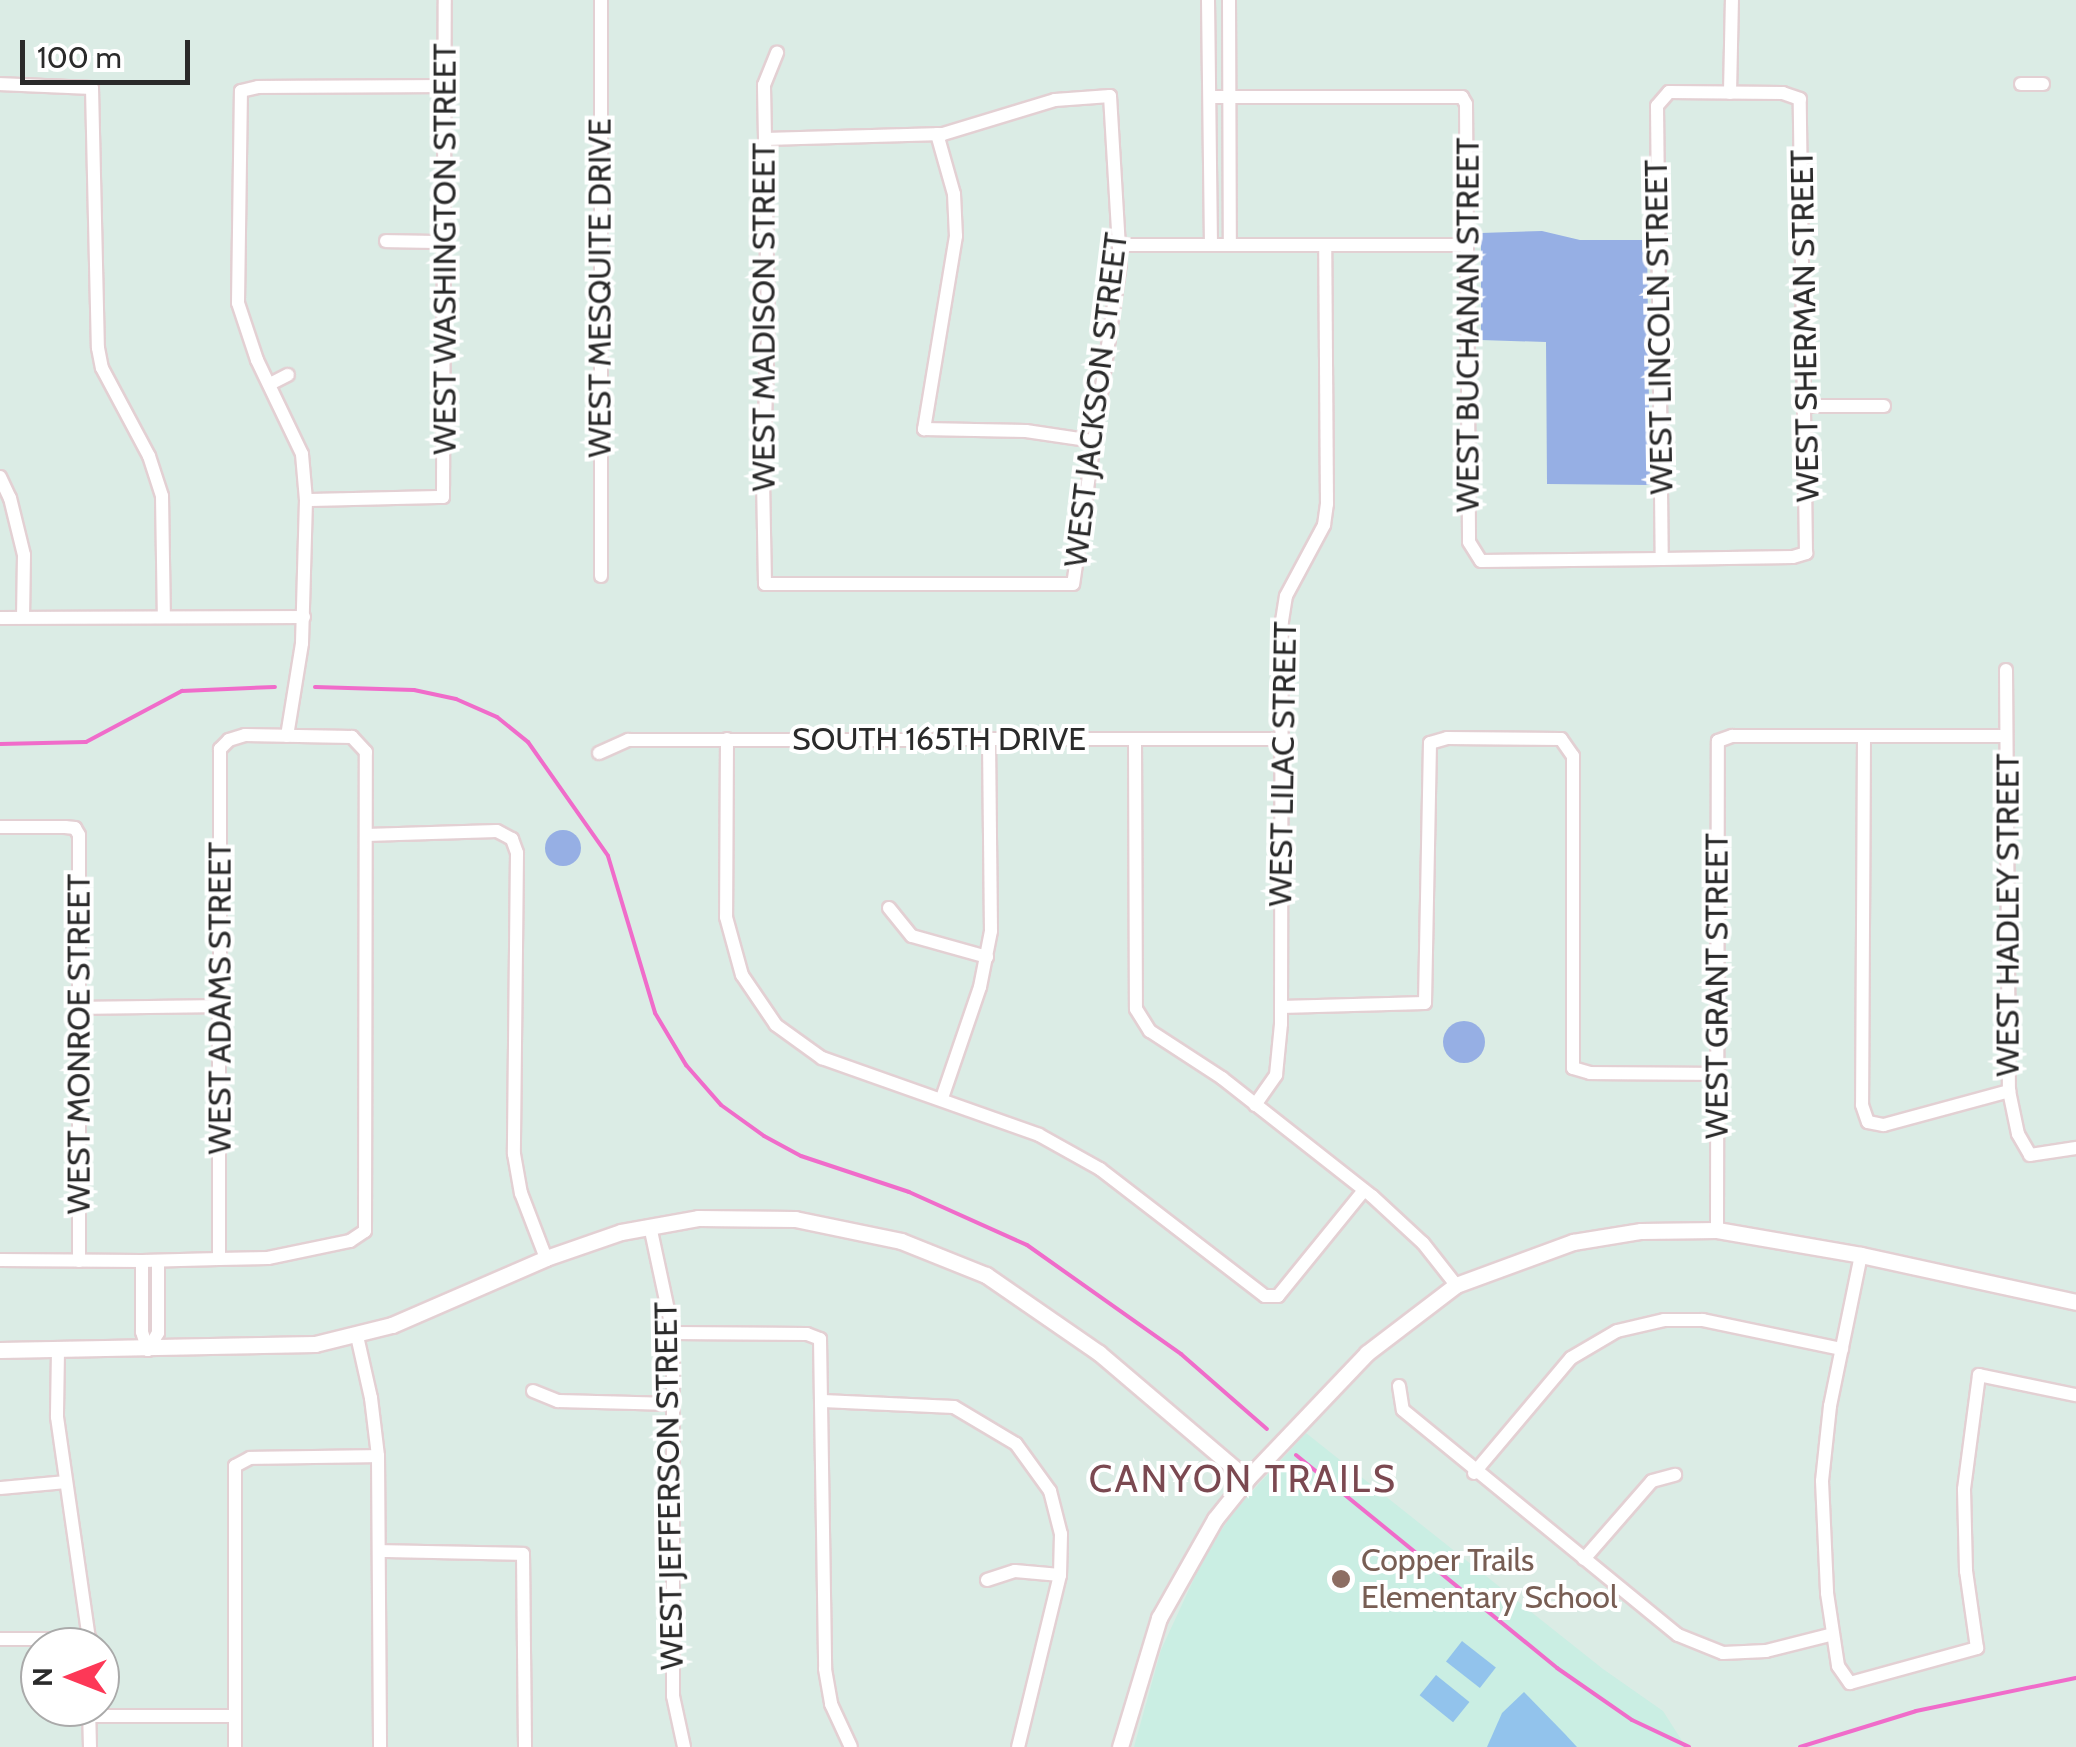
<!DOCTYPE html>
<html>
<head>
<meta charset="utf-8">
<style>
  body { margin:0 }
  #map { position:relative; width:2076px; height:1747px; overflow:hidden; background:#dbece5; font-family:Cabin,sans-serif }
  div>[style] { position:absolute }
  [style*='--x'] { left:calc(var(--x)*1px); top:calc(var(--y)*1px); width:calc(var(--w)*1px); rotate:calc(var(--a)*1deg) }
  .education>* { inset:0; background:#caeee3 }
  .green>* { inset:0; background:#96afe4 }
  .round { border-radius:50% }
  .pitch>* { inset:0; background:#92c3ec; transform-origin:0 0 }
  .stream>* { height:4px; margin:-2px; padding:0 2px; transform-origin:2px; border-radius:2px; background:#f06cca }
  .roads { filter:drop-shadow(2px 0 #e3d0d3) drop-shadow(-2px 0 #e3d0d3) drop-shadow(0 2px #e3d0d3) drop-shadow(0 -2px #e3d0d3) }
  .minor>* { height:12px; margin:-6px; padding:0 6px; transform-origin:6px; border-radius:6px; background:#fff }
  .tertiary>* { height:15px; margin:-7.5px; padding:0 7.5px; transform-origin:7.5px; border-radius:7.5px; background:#fff }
  .dots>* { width:28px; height:28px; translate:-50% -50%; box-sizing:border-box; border:5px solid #fff; border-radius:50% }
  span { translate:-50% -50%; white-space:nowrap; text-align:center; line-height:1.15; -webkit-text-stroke:8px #fff; paint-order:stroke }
  .street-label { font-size:32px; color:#2a2a2a }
  .education-label { font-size:32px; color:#785e54 }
  .left { translate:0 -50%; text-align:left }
  .quarter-label { font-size:38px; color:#7b4951; letter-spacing:2.5px }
  .north { position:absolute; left:20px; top:1627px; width:100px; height:100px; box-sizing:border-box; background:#fff; border:2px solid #aaa; border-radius:50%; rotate:270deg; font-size:28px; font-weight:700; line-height:40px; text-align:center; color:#2a2a2a }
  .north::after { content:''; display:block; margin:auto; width:35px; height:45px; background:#fd3857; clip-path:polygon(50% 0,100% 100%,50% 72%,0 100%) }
  .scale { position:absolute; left:20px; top:40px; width:170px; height:45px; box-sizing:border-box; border:5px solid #2a2a2a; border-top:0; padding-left:12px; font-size:30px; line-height:35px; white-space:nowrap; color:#2a2a2a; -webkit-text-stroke:8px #fff; paint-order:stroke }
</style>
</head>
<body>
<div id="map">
  <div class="education">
    <i style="clip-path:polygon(1306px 1433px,1603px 1669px,1663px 1711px,1686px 1747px,1134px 1747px,1161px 1650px,1204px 1557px,1234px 1511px)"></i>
  </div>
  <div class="green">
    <i style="clip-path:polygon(1542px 231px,1580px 240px,1647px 240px,1650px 485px,1547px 484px,1546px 342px,1481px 340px,1481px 233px)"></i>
    <i class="round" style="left:545px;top:830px;width:36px;height:36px"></i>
    <i class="round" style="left:1443px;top:1021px;width:42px;height:42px"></i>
  </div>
  <div class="pitch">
    <i style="left:1462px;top:1641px;width:43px;height:26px;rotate:38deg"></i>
    <i style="left:1436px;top:1675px;width:43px;height:26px;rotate:39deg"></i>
    <i style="clip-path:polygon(1524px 1692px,1564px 1733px,1577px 1747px,1487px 1747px,1502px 1713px)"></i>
  </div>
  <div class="stream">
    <i style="--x:315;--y:687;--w:99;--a:1.7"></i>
    <i style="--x:414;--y:690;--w:43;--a:12.1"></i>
    <i style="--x:456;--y:699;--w:45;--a:23.7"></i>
    <i style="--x:497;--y:717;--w:40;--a:39"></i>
    <i style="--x:528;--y:742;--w:139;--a:54.9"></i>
    <i style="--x:608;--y:856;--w:164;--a:73.3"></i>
    <i style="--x:655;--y:1013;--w:61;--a:59.2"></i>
    <i style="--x:686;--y:1065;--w:53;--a:48.8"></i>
    <i style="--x:721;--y:1105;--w:53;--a:35.8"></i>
    <i style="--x:764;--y:1136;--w:42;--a:28.4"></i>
    <i style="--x:801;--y:1156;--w:114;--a:18.4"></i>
    <i style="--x:909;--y:1192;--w:129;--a:24.2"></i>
    <i style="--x:1027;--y:1245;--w:189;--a:35.3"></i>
    <i style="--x:1181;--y:1354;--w:114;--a:41.1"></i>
    <i style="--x:0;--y:744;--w:86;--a:-1.3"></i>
    <i style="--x:86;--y:742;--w:109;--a:-28"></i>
    <i style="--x:182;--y:691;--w:93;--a:-2.5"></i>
    <i style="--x:1296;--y:1455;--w:337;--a:39.2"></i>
    <i style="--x:1557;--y:1668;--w:91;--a:34.7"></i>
    <i style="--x:1632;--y:1720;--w:63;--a:25.3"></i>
    <i style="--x:1800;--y:1747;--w:121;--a:-17.2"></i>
    <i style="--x:1916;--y:1711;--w:163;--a:-11.7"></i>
  </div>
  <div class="roads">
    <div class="minor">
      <i style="--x:601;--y:0;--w:576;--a:90"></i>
      <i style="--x:1208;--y:0;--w:245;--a:89.3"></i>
      <i style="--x:1229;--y:0;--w:245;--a:89.8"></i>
      <i style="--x:0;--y:84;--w:92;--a:2.5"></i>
      <i style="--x:92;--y:88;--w:260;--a:88.7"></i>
      <i style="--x:98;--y:348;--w:20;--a:79"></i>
      <i style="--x:102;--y:368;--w:100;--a:61.9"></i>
      <i style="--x:149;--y:456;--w:42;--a:72"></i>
      <i style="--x:162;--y:496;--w:121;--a:89.1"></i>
      <i style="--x:2021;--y:84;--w:22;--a:0"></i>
      <i style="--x:1730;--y:93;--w:93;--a:-88.8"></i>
      <i style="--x:1210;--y:97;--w:252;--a:0"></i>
      <i style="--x:1462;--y:97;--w:8;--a:60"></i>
      <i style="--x:1466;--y:104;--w:438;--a:89.6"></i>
      <i style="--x:1469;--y:542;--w:22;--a:58"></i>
      <i style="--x:1481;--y:561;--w:181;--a:-0.6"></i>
      <i style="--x:1662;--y:559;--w:131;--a:-0.9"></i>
      <i style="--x:1793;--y:557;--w:14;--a:-17"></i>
      <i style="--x:1806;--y:553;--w:454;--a:-90.8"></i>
      <i style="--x:1800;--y:99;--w:18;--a:-161"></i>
      <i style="--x:1783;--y:93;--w:114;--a:-179.5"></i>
      <i style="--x:1669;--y:92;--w:18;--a:131"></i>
      <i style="--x:1657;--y:106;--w:453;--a:89.4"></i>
      <i style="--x:937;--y:134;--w:62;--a:74.2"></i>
      <i style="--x:954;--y:194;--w:42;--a:87.3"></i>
      <i style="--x:956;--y:236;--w:196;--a:99.4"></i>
      <i style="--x:924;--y:429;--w:102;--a:1.1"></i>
      <i style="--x:1026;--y:431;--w:69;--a:8.4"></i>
      <i style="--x:765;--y:139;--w:178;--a:-1.6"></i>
      <i style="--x:943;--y:134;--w:117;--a:-16.9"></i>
      <i style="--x:1055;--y:100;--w:55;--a:-4.2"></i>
      <i style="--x:1110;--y:96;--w:167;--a:86.6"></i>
      <i style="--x:1120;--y:263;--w:324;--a:98.3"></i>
      <i style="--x:1073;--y:584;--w:308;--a:180"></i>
      <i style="--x:765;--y:584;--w:103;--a:-91.1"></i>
      <i style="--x:763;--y:481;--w:153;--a:-88.1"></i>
      <i style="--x:768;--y:328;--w:189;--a:-90.9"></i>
      <i style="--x:765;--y:139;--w:54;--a:-91.1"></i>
      <i style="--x:764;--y:85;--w:35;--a:-68"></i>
      <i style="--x:386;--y:241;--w:59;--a:1"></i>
      <i style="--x:1120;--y:245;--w:347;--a:0"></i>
      <i style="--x:270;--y:384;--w:20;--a:-27"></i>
      <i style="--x:1807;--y:406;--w:77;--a:0"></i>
      <i style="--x:0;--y:477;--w:23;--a:65"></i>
      <i style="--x:10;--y:498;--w:59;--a:76.2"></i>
      <i style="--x:24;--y:555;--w:62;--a:90.9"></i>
      <i style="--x:306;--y:500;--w:137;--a:-1.3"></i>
      <i style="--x:443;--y:497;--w:497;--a:-89.8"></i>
      <i style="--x:0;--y:618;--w:304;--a:-0.2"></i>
      <i style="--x:2006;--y:670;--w:421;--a:89.6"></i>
      <i style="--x:2009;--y:1091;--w:44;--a:78.2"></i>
      <i style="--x:2018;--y:1134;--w:24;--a:60"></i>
      <i style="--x:2030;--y:1155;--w:47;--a:-8.7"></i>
      <i style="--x:287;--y:736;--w:94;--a:-80.8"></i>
      <i style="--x:302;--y:643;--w:143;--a:-88.4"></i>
      <i style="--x:306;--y:500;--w:46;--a:-95"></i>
      <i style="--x:302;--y:454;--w:104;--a:-115.6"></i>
      <i style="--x:257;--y:360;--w:60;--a:-108.4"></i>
      <i style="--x:238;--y:303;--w:212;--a:-89.2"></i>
      <i style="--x:241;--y:91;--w:17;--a:-13"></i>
      <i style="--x:258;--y:87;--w:187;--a:-0.3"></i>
      <i style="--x:1864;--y:737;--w:368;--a:90.3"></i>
      <i style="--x:1862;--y:1105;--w:18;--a:71"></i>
      <i style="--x:1868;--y:1122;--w:16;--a:11"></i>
      <i style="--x:1884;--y:1125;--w:130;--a:-15.2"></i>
      <i style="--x:727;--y:739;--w:178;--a:90.3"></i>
      <i style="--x:726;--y:917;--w:60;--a:74.6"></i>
      <i style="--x:742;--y:975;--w:60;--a:55.8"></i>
      <i style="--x:776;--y:1025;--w:57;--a:35.7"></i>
      <i style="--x:822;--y:1058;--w:230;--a:19.5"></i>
      <i style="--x:1039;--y:1135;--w:70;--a:29.1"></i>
      <i style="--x:1100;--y:1169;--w:208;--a:37.6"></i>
      <i style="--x:1265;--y:1296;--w:13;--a:0"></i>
      <i style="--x:1278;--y:1296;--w:136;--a:-50.9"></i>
      <i style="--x:1135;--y:739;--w:270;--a:89.8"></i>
      <i style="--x:1136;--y:1009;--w:26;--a:58"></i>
      <i style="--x:1150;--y:1031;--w:86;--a:33.1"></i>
      <i style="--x:1222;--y:1078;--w:191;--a:38.2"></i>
      <i style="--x:1372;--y:1196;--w:69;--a:42.7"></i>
      <i style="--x:1423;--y:1243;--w:53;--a:51.8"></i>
      <i style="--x:599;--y:753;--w:32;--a:-24"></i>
      <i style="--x:628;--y:740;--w:653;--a:-0.09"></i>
      <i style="--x:0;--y:827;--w:65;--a:0"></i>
      <i style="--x:65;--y:827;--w:10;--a:6"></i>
      <i style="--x:75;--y:828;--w:8;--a:60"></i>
      <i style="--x:79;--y:835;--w:426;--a:90"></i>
      <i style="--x:366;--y:835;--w:131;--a:-1.7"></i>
      <i style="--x:497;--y:831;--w:17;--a:28"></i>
      <i style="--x:512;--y:839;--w:15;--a:70"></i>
      <i style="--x:517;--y:853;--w:301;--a:90.6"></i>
      <i style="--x:514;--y:1154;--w:40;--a:80"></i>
      <i style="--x:521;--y:1193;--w:70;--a:69"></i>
      <i style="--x:889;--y:908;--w:36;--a:51"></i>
      <i style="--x:912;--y:936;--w:78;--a:15.6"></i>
      <i style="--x:1281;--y:1007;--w:144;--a:-1.6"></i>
      <i style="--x:1425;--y:1003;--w:260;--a:-88.9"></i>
      <i style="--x:1430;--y:743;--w:18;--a:-16"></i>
      <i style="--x:1447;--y:738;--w:114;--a:0.5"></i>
      <i style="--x:1561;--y:739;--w:21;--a:55"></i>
      <i style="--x:1573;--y:756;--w:312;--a:90"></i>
      <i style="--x:1573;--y:1068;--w:18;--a:16"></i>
      <i style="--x:1590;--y:1073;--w:129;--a:0.4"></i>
      <i style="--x:79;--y:1008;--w:140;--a:-0.8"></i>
      <i style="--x:942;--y:1098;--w:117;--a:-71.1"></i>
      <i style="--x:980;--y:987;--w:57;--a:-78.9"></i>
      <i style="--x:991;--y:931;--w:192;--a:-90.6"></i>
      <i style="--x:1255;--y:1105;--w:37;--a:-55"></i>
      <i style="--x:1276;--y:1075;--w:51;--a:-84.4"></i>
      <i style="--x:1281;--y:1024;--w:403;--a:-89.9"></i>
      <i style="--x:1282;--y:621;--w:25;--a:-81"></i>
      <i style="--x:1286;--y:596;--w:81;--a:-61.8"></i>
      <i style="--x:1324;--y:525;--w:21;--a:-82"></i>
      <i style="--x:1327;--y:504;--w:258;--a:-90.4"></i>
      <i style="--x:650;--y:1226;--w:109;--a:77.9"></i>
      <i style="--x:673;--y:1333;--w:363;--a:90"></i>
      <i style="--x:673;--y:1696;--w:52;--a:77.8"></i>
      <i style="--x:1717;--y:1230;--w:489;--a:-89.9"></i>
      <i style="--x:1718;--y:741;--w:15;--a:-20"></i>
      <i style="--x:1732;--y:736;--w:274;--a:0"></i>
      <i style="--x:1861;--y:1255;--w:154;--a:101.6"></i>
      <i style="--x:1830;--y:1406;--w:75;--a:96.1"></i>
      <i style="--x:1822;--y:1481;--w:112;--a:87.4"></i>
      <i style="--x:1827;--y:1593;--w:74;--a:81.4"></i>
      <i style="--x:1838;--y:1666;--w:21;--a:55"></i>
      <i style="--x:1850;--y:1683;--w:132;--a:-15.4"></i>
      <i style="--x:1977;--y:1648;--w:78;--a:-98.1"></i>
      <i style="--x:1966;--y:1571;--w:82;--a:-91.4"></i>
      <i style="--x:1964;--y:1489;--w:115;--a:-82.5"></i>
      <i style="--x:1979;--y:1375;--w:99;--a:11.7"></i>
      <i style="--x:0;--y:1260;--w:142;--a:0.4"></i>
      <i style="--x:142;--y:1261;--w:77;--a:-1.5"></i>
      <i style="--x:219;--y:1259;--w:49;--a:-1.2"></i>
      <i style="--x:268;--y:1258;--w:84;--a:-11.7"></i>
      <i style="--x:350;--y:1241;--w:18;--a:-34"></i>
      <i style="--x:365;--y:1231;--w:479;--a:-89.9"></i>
      <i style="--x:366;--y:752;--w:21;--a:-133"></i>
      <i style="--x:352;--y:737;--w:107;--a:-178.9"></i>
      <i style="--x:245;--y:735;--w:17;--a:163"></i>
      <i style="--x:229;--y:740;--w:13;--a:135"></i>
      <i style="--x:220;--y:749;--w:510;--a:90.11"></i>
      <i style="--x:142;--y:1261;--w:71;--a:90"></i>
      <i style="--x:142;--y:1332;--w:19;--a:72"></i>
      <i style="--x:673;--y:1333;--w:134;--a:0.4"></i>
      <i style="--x:807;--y:1334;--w:14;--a:21"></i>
      <i style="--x:820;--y:1339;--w:330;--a:89.1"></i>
      <i style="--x:825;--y:1669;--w:36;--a:80"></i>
      <i style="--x:831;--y:1704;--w:47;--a:65.1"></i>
      <i style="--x:357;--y:1336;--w:64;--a:77.3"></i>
      <i style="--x:371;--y:1398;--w:58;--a:83.1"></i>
      <i style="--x:378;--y:1456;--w:291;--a:89.6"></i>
      <i style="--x:58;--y:1350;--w:67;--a:90.9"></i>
      <i style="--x:57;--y:1417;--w:232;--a:81.8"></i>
      <i style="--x:148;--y:1350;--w:20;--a:-60"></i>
      <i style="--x:158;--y:1333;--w:72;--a:-90"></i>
      <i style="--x:1399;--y:1386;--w:24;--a:81"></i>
      <i style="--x:1403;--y:1410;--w:355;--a:39.3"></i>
      <i style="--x:1678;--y:1635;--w:48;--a:21.8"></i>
      <i style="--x:1723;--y:1653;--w:43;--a:-2.7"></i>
      <i style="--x:1766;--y:1651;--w:69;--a:-14.2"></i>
      <i style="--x:533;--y:1391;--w:27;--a:22"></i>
      <i style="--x:558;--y:1401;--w:115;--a:1.5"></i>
      <i style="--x:823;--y:1401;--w:131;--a:2.6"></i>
      <i style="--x:954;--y:1407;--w:72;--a:30.8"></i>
      <i style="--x:1016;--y:1444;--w:58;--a:54.1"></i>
      <i style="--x:1050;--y:1491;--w:44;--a:75.7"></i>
      <i style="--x:1061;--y:1534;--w:41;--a:91.4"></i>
      <i style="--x:1060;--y:1575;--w:177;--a:103.7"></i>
      <i style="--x:1474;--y:1473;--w:150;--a:-49.9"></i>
      <i style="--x:1571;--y:1358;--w:53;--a:-30.4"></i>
      <i style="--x:1617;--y:1331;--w:48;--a:-13.2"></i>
      <i style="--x:1664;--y:1320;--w:39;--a:0"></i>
      <i style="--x:1703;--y:1320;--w:142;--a:11.8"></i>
      <i style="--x:0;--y:1488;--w:66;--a:-5.2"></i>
      <i style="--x:380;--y:1551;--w:143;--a:1.2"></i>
      <i style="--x:523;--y:1554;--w:193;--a:89.4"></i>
      <i style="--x:1584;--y:1559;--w:103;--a:-48.9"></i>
      <i style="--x:1652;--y:1481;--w:24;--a:-15"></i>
      <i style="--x:987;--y:1580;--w:29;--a:-18"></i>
      <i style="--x:1015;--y:1571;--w:45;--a:5.1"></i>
      <i style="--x:0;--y:1639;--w:90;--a:0"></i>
      <i style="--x:89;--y:1707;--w:40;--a:88.6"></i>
      <i style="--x:89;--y:1716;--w:146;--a:0"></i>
      <i style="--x:235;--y:1747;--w:281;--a:-90"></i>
      <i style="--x:235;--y:1466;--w:17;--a:-28"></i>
      <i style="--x:250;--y:1458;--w:128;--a:-0.9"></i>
    </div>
    <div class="tertiary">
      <i style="--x:0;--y:1350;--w:315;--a:-1.1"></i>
      <i style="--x:315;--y:1344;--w:79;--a:-13.9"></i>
      <i style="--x:392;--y:1325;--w:168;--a:-23.5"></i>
      <i style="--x:546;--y:1258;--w:79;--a:-19.1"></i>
      <i style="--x:621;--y:1232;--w:78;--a:-10.3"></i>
      <i style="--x:698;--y:1218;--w:97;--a:0.6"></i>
      <i style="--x:795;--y:1219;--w:108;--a:11.7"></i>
      <i style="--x:901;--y:1241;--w:92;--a:21.8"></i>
      <i style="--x:986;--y:1275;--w:137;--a:34.6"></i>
      <i style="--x:1099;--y:1353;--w:194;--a:40.4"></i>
      <i style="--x:1120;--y:1747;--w:135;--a:-73.2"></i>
      <i style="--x:1159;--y:1618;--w:114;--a:-60.5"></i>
      <i style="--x:1215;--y:1519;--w:51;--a:-51.3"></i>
      <i style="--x:1247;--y:1479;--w:174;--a:-46.4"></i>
      <i style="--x:1367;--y:1353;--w:112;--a:-37.4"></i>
      <i style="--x:1456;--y:1285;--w:125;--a:-20.2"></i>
      <i style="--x:1573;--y:1242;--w:69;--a:-9.2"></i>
      <i style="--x:1641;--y:1231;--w:76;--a:-0.8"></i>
      <i style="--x:1717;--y:1230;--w:146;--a:9.8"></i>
      <i style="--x:1861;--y:1255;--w:220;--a:12.3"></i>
    </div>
  </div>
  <div class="dots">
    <i style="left:1341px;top:1579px;background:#8d6e63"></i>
  </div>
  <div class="street-label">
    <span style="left:445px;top:249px;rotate:-90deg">WEST WASHINGTON STREET</span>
    <span style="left:600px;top:288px;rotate:-90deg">WEST MESQUITE DRIVE</span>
    <span style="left:764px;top:317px;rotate:-90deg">WEST MADISON STREET</span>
    <span style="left:1468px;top:325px;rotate:-90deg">WEST BUCHANAN STREET</span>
    <span style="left:1805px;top:326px;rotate:-91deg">WEST SHERMAN STREET</span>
    <span style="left:1659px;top:327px;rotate:-91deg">WEST LINCOLN STREET</span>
    <span style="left:1096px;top:400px;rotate:-83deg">WEST JACKSON STREET</span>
    <span style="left:939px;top:739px">SOUTH 165TH DRIVE</span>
    <span style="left:1283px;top:764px;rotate:-89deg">WEST LILAC STREET</span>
    <span style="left:2008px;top:915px;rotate:-90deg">WEST HADLEY STREET</span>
    <span style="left:1717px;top:986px;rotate:-90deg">WEST GRANT STREET</span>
    <span style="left:220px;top:998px;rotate:-90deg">WEST ADAMS STREET</span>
    <span style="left:79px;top:1044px;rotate:-90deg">WEST MONROE STREET</span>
    <span style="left:669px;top:1486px;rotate:-91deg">WEST JEFFERSON STREET</span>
  </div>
  <div class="education-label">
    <span class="left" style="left:1361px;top:1579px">Copper Trails<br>Elementary School</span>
  </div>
  <div class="quarter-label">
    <span style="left:1243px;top:1479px">CANYON TRAILS</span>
  </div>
  <div class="north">N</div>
  <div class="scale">100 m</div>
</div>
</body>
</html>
